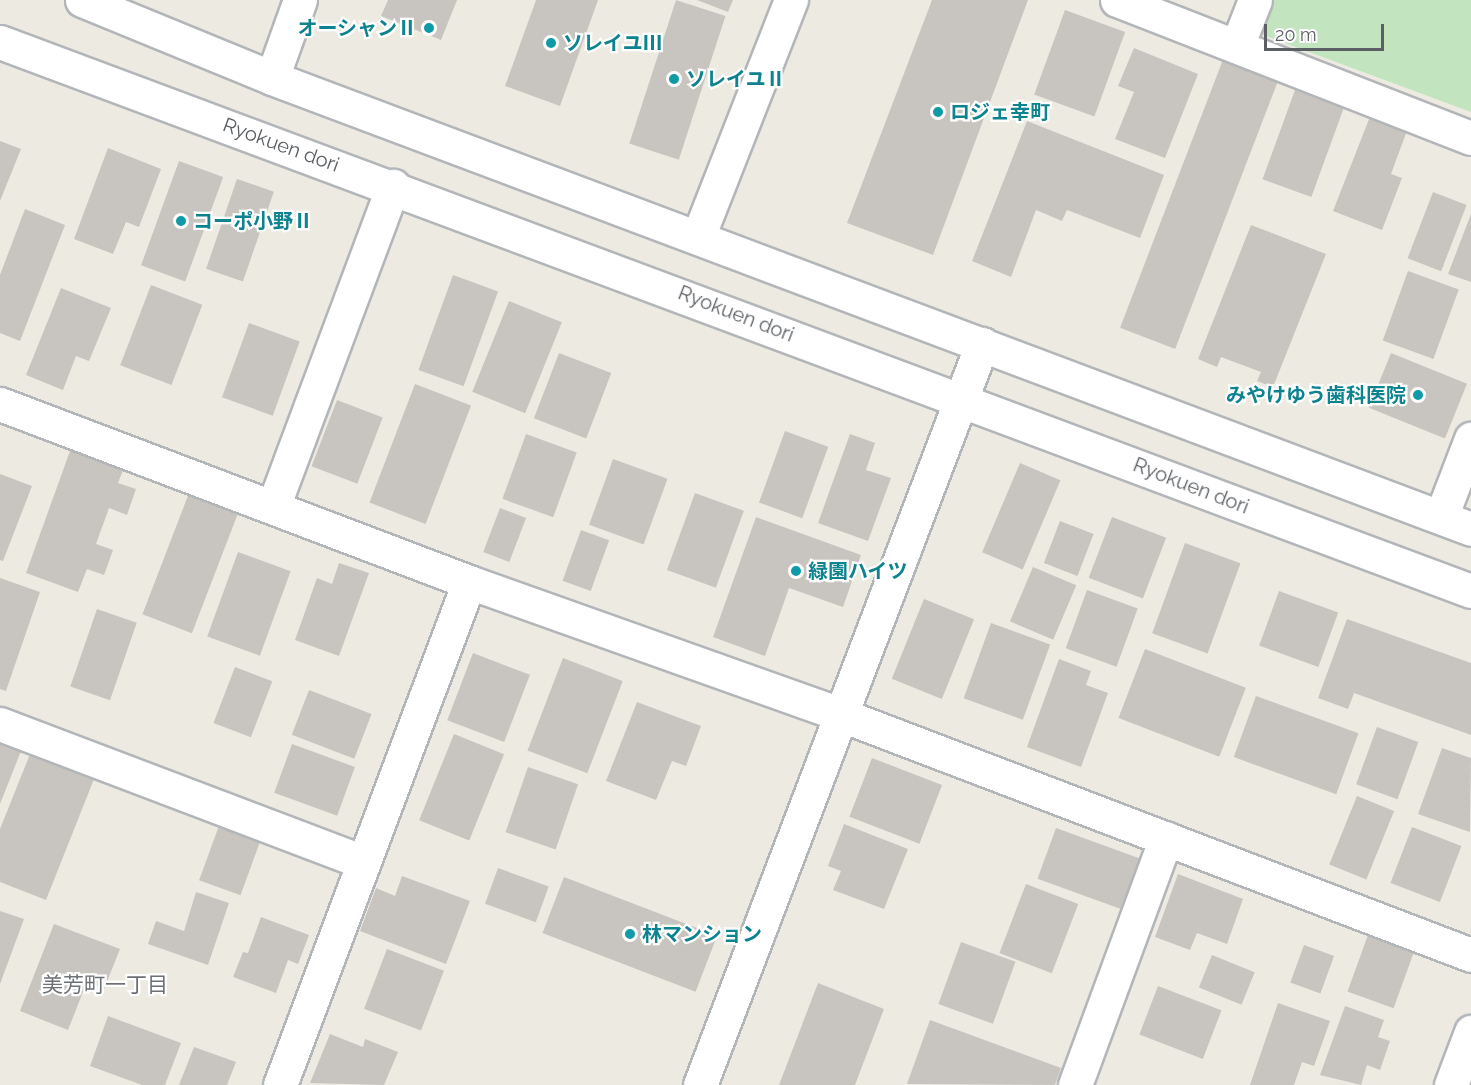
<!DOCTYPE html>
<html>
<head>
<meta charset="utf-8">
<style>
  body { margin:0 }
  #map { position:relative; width:1471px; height:1085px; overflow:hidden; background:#edeae2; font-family:Raleway,"Noto Sans JP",sans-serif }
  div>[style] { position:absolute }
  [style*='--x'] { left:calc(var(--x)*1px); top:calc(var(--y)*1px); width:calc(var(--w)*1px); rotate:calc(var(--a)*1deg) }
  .green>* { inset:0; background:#c2e4bf }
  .building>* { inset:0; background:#c8c5c0; transform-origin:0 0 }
  .roads { filter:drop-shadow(2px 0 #b3b6b9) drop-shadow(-2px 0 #b3b6b9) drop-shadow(0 2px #b3b6b9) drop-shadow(0 -2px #b3b6b9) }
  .street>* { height:33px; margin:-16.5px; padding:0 16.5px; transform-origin:16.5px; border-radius:16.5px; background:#fff }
  .secondary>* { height:33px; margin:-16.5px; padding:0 16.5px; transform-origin:16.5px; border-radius:16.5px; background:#fff }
  .dots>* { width:16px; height:16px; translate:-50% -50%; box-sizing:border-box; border:3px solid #fff; border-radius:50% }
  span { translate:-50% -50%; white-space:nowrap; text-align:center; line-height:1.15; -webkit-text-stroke:4.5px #fff; paint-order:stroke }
  .culture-label { font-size:20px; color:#0d838f; font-weight:700 }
  .right { translate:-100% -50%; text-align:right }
  .left { translate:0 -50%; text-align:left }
  .street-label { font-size:20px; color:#5b5f63 }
  .neighbourhood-label { font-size:21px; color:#6c7175 }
  .scale { position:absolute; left:1264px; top:24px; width:120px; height:27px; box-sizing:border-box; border:3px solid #5b5f63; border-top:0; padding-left:8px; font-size:18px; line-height:21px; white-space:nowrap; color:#5b5f63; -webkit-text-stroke:4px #fff; paint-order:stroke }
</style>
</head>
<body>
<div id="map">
  <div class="green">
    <i style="clip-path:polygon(1267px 0,1471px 0,1471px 112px,1255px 32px)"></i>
  </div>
  <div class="building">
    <i style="clip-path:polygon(388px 0,457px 0,441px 40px,381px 16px)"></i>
    <i style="clip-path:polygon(536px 0,598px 0,560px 106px,505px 86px)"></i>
    <i style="left:676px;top:0;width:52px;height:151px;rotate:18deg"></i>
    <i style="clip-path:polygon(697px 0,733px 0,728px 12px)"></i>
    <i style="clip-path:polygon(932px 0,1028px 0,933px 255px,847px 223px)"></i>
    <i style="left:1065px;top:10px;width:64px;height:90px;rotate:20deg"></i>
    <i style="clip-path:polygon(1134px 48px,1198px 74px,1165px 158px,1115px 139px,1134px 92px,1118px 86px)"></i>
    <i style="left:1224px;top:57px;width:59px;height:290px;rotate:21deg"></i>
    <i style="left:1295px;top:90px;width:52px;height:95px;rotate:20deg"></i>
    <i style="clip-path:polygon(1371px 114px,1408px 128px,1391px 174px,1402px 178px,1382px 230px,1333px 211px)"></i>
    <i style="clip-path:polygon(1027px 121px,1164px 175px,1140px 238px,1067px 210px,1062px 221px,1036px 210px,1011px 277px,972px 261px)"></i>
    <i style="clip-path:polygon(0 141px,21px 149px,0 201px)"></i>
    <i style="clip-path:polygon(108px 148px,161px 169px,139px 227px,126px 222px,113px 254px,74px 239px)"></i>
    <i style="left:179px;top:161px;width:47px;height:111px;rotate:20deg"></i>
    <i style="left:237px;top:179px;width:39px;height:95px;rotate:19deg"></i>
    <i style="left:1433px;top:192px;width:36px;height:71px;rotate:21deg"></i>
    <i style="clip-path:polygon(25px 209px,65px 225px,20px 341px,0 333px,0 275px)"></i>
    <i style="clip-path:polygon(1471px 214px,1471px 282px,1448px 274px)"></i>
    <i style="clip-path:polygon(1251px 225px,1326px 254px,1273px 387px,1257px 381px,1261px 372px,1221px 357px,1217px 367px,1198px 359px)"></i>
    <i style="left:1408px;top:271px;width:54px;height:74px;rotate:20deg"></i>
    <i style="left:453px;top:275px;width:48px;height:101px;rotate:20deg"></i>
    <i style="left:151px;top:285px;width:55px;height:86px;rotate:21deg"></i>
    <i style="clip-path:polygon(61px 288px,111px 308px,89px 361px,76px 356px,63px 390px,26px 375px)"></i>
    <i style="left:509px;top:301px;width:57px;height:98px;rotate:22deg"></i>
    <i style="left:249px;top:323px;width:54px;height:79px;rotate:20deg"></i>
    <i style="left:559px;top:353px;width:56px;height:70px;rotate:21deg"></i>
    <i style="left:1391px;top:353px;width:82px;height:59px;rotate:22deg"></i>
    <i style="left:415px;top:384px;width:60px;height:127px;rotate:21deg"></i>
    <i style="left:337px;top:400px;width:49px;height:71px;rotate:21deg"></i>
    <i style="left:785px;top:431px;width:46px;height:76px;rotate:20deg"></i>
    <i style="left:526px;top:434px;width:54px;height:69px;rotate:20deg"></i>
    <i style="clip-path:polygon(850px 434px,875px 443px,866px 470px,891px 478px,868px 541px,818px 523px)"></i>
    <i style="clip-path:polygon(70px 451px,123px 470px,118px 483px,136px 489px,127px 515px,109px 508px,96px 544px,113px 550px,104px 575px,87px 569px,78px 592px,26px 573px)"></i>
    <i style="left:613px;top:459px;width:58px;height:70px;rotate:20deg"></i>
    <i style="left:1020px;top:463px;width:44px;height:97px;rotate:23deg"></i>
    <i style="clip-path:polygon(0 474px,32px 486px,3px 561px,0 560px)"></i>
    <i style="left:189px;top:493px;width:53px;height:130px;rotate:21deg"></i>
    <i style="left:695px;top:493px;width:52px;height:82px;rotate:20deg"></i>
    <i style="left:500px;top:508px;width:28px;height:47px;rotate:21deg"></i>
    <i style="clip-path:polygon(756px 517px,861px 555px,843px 607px,789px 588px,765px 656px,713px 637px)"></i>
    <i style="left:1112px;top:517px;width:58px;height:65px;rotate:21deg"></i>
    <i style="left:1060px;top:521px;width:36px;height:45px;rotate:21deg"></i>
    <i style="left:581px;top:530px;width:30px;height:54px;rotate:20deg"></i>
    <i style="left:1185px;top:543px;width:59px;height:96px;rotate:20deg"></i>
    <i style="left:238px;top:552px;width:56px;height:90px;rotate:20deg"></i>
    <i style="clip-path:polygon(339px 563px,369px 573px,339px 656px,295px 640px,317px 578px,332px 584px)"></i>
    <i style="left:1033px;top:567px;width:47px;height:59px;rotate:23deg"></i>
    <i style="clip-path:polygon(0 578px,40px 592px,6px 691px,0 689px)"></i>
    <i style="left:1087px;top:590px;width:54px;height:62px;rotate:20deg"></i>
    <i style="left:1279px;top:591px;width:63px;height:58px;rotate:20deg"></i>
    <i style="left:924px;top:599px;width:54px;height:86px;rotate:22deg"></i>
    <i style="left:97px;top:609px;width:42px;height:82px;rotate:19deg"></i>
    <i style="clip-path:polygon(1347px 619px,1471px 663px,1471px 735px,1354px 693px,1348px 709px,1318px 698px)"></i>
    <i style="left:991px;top:623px;width:63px;height:80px;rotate:20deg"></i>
    <i style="left:1145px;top:649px;width:108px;height:74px;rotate:21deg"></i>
    <i style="left:473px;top:653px;width:61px;height:72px;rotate:21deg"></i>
    <i style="left:563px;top:658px;width:64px;height:99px;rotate:21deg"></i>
    <i style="clip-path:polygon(1059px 659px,1091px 671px,1086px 685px,1108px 693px,1081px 767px,1027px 747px)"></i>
    <i style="left:235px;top:667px;width:40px;height:60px;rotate:21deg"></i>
    <i style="left:309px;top:690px;width:67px;height:48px;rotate:21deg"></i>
    <i style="left:1256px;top:696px;width:109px;height:65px;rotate:20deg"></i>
    <i style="clip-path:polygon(637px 702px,701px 726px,686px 766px,672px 761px,656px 800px,606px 781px)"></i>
    <i style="left:1377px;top:727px;width:44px;height:61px;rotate:20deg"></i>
    <i style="left:454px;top:734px;width:54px;height:93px;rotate:22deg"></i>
    <i style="clip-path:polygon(0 737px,23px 746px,0 804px)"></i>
    <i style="left:292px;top:744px;width:67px;height:52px;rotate:20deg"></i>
    <i style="clip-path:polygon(1442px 748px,1471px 758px,1470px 832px,1418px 814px)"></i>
    <i style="clip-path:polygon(32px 749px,96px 774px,46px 900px,0 882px,0 829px)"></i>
    <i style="left:872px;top:758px;width:75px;height:63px;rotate:21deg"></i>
    <i style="left:528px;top:767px;width:53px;height:69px;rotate:19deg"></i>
    <i style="left:1357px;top:796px;width:40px;height:74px;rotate:22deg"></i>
    <i style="left:220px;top:823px;width:44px;height:61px;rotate:20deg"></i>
    <i style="clip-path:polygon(844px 824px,908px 849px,884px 909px,833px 890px,841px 871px,828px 866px)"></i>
    <i style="left:1412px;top:827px;width:53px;height:60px;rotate:21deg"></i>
    <i style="left:1056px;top:828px;width:93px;height:54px;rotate:20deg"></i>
    <i style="left:498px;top:868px;width:54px;height:38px;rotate:20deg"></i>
    <i style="clip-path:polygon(1178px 874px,1243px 899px,1227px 944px,1197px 933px,1190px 950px,1155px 937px)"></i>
    <i style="clip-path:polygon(402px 876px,470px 901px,446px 964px,360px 931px,376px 888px,395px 896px)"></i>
    <i style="left:564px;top:877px;width:164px;height:60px;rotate:21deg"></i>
    <i style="left:1026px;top:884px;width:56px;height:74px;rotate:21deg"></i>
    <i style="clip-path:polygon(196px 892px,229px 903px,208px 965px,148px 944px,156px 921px,184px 931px)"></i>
    <i style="clip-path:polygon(0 911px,24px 919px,0 984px)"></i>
    <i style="clip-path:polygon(261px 917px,309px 935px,298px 964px,288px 960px,276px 993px,233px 977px,243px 952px,248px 953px)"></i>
    <i style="clip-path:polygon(54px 924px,120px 949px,104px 989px,87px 982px,68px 1030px,20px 1011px)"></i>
    <i style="left:1368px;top:935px;width:49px;height:60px;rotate:20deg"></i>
    <i style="left:961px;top:942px;width:58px;height:66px;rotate:20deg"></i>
    <i style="left:1304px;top:945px;width:32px;height:40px;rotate:20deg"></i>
    <i style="left:387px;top:949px;width:61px;height:64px;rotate:21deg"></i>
    <i style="left:1212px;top:955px;width:46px;height:35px;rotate:22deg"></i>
    <i style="clip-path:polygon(818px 983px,884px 1009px,855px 1085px,779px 1085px)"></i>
    <i style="left:1158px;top:986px;width:68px;height:52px;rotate:21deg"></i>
    <i style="clip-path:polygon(1278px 1003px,1330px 1021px,1314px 1066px,1302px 1062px,1294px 1085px,1250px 1085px)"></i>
    <i style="clip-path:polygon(1345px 1006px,1384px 1020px,1378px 1037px,1390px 1041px,1380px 1070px,1367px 1065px,1361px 1085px,1320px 1075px)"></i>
    <i style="clip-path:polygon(108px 1016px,181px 1043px,165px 1085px,142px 1085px,90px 1066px)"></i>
    <i style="clip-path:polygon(930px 1020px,1061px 1068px,1055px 1085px,907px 1084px)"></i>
    <i style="clip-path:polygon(330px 1034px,363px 1047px,365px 1039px,398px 1052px,384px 1085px,310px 1083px)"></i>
    <i style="clip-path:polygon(194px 1047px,236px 1062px,227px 1085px,179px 1085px)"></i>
  </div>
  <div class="roads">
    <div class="street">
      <i style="--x:1117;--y:0;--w:380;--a:21.3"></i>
      <i style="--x:1237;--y:46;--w:49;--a:-68.6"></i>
      <i style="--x:272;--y:78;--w:83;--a:-70.3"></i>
      <i style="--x:698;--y:237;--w:255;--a:-68.6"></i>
      <i style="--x:0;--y:404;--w:502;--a:20.78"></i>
      <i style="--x:469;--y:582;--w:393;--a:19.6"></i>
      <i style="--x:839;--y:714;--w:676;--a:20.87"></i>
      <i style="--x:273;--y:507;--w:343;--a:-69.5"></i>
      <i style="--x:1441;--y:517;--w:84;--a:-69"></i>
      <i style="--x:0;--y:724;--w:389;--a:20.8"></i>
      <i style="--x:280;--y:1085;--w:537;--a:-69.41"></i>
      <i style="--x:700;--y:1085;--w:793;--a:-69.16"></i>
      <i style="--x:1075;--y:1085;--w:263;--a:-69.8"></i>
      <i style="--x:1451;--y:1085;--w:57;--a:-69.3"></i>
    </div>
    <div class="secondary">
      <i style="--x:82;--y:0;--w:205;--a:22.3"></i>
      <i style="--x:272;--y:78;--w:1281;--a:20.61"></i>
      <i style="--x:0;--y:42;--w:1570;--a:20.47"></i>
    </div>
  </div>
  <div class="dots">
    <i style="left:429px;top:28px;background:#0f9aa8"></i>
    <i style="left:551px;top:43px;background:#0f9aa8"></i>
    <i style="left:674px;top:79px;background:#0f9aa8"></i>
    <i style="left:938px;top:112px;background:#0f9aa8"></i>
    <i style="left:181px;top:221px;background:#0f9aa8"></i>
    <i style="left:1418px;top:395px;background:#0f9aa8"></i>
    <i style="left:796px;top:571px;background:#0f9aa8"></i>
    <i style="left:630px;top:934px;background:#0f9aa8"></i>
  </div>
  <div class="culture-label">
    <span class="right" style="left:417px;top:28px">オーシャンⅡ</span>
    <span class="left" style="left:563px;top:43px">ソレイユⅢ</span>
    <span class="left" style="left:686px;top:79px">ソレイユⅡ</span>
    <span class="left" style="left:950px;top:112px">ロジェ幸町</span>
    <span class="left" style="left:193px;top:221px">コーポ小野Ⅱ</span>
    <span class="right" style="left:1406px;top:395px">みやけゆう歯科医院</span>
    <span class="left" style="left:808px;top:571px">緑園ハイツ</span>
    <span class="left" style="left:642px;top:934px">林マンション</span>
  </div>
  <div class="street-label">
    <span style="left:281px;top:145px;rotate:20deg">Ryokuen dori</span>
    <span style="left:736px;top:314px;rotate:21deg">Ryokuen dori</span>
    <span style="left:1191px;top:486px;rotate:21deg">Ryokuen dori</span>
  </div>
  <div class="neighbourhood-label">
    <span style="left:105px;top:985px">美芳町一丁目</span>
  </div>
  <div class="scale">20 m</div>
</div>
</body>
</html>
